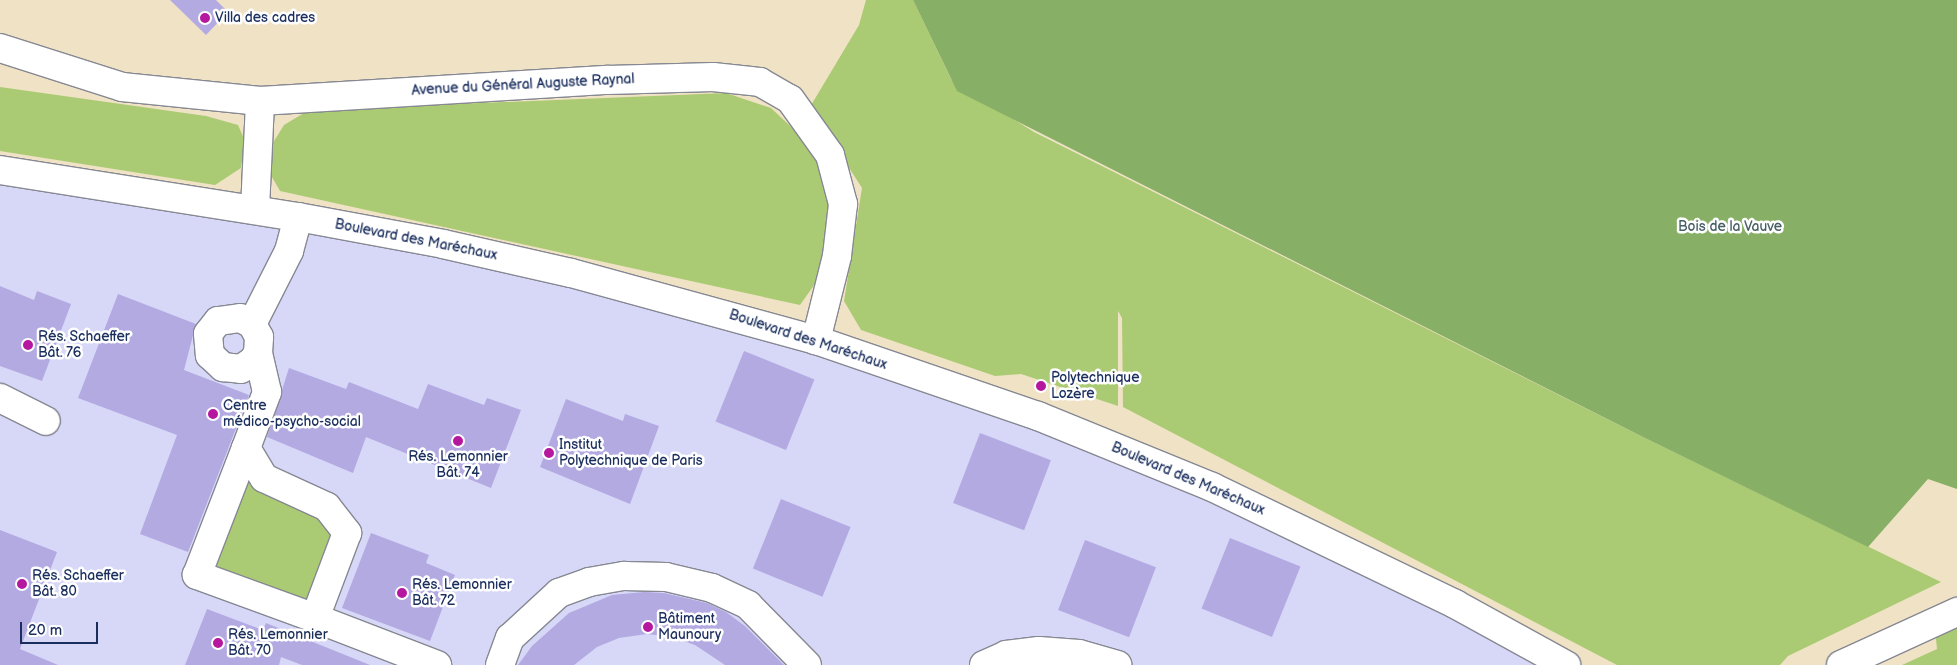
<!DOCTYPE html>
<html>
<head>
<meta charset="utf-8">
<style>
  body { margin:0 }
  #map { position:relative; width:1957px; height:665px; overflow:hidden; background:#f0e2c5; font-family:"Balsamiq Sans",sans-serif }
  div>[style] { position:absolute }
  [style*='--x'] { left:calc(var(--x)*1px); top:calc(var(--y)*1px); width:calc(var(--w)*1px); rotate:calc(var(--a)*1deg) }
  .built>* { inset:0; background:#d7d7f8 }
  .green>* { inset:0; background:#aacb73 }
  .forest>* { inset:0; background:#87af65 }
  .building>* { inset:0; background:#b3aae2; transform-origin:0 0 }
  .roads { filter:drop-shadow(1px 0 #868892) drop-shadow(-1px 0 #868892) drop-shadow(0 1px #868892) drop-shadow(0 -1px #868892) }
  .minor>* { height:28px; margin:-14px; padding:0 14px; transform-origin:14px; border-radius:14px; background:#fff }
  .dots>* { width:14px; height:14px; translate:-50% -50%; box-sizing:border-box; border:2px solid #fff; border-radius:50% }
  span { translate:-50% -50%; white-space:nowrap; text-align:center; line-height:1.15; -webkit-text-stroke:5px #fff; paint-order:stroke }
  .poi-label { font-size:14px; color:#1b2f5e }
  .left { translate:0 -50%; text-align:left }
  .street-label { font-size:14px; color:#1b2f5e }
  .park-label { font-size:14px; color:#465e64 }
  .scale { position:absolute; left:20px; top:622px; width:78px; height:22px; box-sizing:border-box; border:2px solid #1b2f5e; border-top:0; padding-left:6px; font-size:15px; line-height:18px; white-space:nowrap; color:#1b2f5e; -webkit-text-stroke:4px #fff; paint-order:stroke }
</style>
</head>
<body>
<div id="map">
  <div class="built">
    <i style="clip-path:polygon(0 181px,328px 234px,506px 270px,688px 314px,1002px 414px,1194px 491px,1341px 559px,1545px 665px,0 665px)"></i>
  </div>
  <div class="green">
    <i style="clip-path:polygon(866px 0,913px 0,952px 81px,1034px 132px,1643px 437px,1941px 582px,1788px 656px,1780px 665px,1617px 665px,1123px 407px,1122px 318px,1118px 311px,1118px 406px,1021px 374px,995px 376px,861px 330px,844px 301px,862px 188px,810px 107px,859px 25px)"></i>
    <i style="clip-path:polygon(0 87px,206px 116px,238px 125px,245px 141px,241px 168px,215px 185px,0 151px)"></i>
    <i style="clip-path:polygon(726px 93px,771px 108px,806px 141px,829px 177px,831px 222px,817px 281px,800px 305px,280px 191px,268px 170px,271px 146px,284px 125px,309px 110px)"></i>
    <i style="clip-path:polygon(247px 459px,307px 505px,335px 536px,309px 601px,294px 595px,291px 601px,220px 574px,214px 561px)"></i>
    <i style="clip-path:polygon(1957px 622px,1957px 665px,1902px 665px,1937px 649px,1935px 629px)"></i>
  </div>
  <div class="forest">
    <i style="clip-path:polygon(913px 0,1957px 0,1957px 489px,1928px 479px,1868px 547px,1643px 437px,957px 91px)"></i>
  </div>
  <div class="building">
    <i style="clip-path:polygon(170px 0,216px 0,228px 12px,206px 35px)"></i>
    <i style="clip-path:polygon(0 286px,34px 300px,37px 291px,71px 304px,42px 381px,0 366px)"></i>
    <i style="clip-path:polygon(118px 294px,196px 324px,184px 370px,249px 395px,188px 552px,140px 534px,177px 435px,78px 398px)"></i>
    <i style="left:744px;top:351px;width:76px;height:76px;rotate:22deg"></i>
    <i style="clip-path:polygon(289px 368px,346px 389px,349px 382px,418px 409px,428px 384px,484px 405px,487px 398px,521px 410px,491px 488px,366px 437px,353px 473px,267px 437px)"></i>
    <i style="clip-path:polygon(566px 399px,623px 421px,625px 414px,659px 426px,630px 504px,540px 467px)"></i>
    <i style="left:980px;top:433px;width:76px;height:75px;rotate:21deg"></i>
    <i style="left:781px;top:499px;width:75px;height:75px;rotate:22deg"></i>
    <i style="clip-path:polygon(0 530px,57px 552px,20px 649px,58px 665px,0 665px)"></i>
    <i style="clip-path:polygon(371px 533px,429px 555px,426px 563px,455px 575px,430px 641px,342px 608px)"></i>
    <i style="left:1230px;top:538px;width:76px;height:76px;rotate:22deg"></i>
    <i style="left:1085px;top:540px;width:76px;height:75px;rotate:21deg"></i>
    <i style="clip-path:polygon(644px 592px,664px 593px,707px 603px,726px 612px,745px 626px,784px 665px,725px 665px,695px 645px,672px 637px,647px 634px,619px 638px,597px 647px,574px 665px,518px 665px,532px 646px,569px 613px,612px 595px)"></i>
    <i style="clip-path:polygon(207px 609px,263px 630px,266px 623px,370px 665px,302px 665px,281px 657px,279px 665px,185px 665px)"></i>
  </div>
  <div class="roads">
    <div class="minor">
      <i style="--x:0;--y:48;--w:128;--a:17.7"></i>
      <i style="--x:122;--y:87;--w:139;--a:5.8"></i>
      <i style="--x:260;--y:101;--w:349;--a:-3.5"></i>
      <i style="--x:608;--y:80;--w:105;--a:-1.6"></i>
      <i style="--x:713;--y:77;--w:47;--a:6.1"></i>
      <i style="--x:760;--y:82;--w:34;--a:30"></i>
      <i style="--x:790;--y:99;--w:69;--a:54.5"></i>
      <i style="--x:830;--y:155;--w:51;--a:75.1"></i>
      <i style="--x:843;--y:204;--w:52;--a:96.6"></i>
      <i style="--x:837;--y:256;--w:87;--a:104"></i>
      <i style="--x:0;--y:170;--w:302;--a:9"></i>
      <i style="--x:298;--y:217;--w:147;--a:10.5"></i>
      <i style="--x:443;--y:244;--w:131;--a:12.8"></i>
      <i style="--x:571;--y:273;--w:254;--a:15.3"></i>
      <i style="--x:816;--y:340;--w:235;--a:18.9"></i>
      <i style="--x:1038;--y:416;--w:188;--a:22.2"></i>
      <i style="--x:1212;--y:487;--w:270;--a:25.7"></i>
      <i style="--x:1455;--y:604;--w:127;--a:28.8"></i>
      <i style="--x:255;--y:209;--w:108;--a:-87.3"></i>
      <i style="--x:252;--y:324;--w:82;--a:-63.1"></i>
      <i style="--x:289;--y:251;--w:35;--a:-75"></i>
      <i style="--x:0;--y:398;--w:51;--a:26.6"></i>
      <i style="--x:246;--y:448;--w:35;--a:59"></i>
      <i style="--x:264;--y:478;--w:69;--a:24.7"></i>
      <i style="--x:327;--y:507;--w:33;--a:52"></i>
      <i style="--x:347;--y:533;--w:91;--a:110.6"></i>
      <i style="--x:315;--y:618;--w:126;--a:-160"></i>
      <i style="--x:197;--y:575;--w:136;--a:-68.9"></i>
      <i style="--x:246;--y:448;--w:60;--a:-69.4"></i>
      <i style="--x:267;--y:392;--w:40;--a:-103"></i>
      <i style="--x:258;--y:353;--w:16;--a:-86"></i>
      <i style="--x:259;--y:337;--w:15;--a:-118"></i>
      <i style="--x:252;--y:324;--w:13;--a:-153"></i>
      <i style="--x:240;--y:318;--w:22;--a:172"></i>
      <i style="--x:218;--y:321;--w:16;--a:128"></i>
      <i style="--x:208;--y:334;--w:21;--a:85"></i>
      <i style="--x:210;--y:355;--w:18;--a:43"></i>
      <i style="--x:223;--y:367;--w:18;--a:6"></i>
      <i style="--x:241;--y:369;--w:14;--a:-34"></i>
      <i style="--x:253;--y:361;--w:9;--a:-58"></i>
      <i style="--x:315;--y:618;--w:131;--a:21.1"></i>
      <i style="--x:500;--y:665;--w:29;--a:-70"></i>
      <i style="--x:510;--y:638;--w:67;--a:-42.6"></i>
      <i style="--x:559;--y:593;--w:32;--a:-20"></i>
      <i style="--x:589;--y:582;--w:36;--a:-10"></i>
      <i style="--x:624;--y:576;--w:42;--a:1.4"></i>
      <i style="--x:666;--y:577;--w:47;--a:13.4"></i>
      <i style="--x:712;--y:588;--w:40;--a:25"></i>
      <i style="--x:748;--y:605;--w:84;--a:45.5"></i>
      <i style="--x:984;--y:665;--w:24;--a:-24"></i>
      <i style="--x:1006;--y:655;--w:33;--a:-7"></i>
      <i style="--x:1039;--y:651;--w:40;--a:4.3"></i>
      <i style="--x:1079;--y:654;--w:40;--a:16"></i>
      <i style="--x:1841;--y:665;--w:128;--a:-24.6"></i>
    </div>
  </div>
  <div class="dots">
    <i style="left:205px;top:18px;background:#b5179e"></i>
    <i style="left:28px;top:345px;background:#b5179e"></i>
    <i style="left:1041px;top:386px;background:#b5179e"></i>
    <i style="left:213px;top:414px;background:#b5179e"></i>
    <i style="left:458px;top:441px;background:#b5179e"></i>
    <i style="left:549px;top:453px;background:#b5179e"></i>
    <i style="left:22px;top:584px;background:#b5179e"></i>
    <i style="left:402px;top:593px;background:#b5179e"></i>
    <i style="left:648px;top:627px;background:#b5179e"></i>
    <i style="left:218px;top:643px;background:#b5179e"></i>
  </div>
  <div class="poi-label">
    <span class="left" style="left:215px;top:18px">Villa des cadres</span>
    <span class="left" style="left:38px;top:345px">Rés. Schaeffer<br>Bât. 76</span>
    <span class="left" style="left:1051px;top:386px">Polytechnique<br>Lozère</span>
    <span class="left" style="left:223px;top:414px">Centre<br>médico-psycho-social</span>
    <span class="left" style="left:559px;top:453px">Institut<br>Polytechnique de Paris</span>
    <span style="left:458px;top:465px">Rés. Lemonnier<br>Bât. 74</span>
    <span class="left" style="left:32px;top:584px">Rés. Schaeffer<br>Bât. 80</span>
    <span class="left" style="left:412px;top:593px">Rés. Lemonnier<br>Bât. 72</span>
    <span class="left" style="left:658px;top:627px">Bâtiment<br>Maunoury</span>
    <span class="left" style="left:228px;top:643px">Rés. Lemonnier<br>Bât. 70</span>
  </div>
  <div class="street-label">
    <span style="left:523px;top:85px;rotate:-3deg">Avenue du Général Auguste Raynal</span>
    <span style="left:416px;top:240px;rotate:11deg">Boulevard des Maréchaux</span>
    <span style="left:808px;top:340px;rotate:18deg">Boulevard des Maréchaux</span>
    <span style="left:1188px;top:479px;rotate:23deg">Boulevard des Maréchaux</span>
  </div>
  <div class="park-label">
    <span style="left:1730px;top:227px">Bois de la Vauve</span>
  </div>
  <div class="scale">20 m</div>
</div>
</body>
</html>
